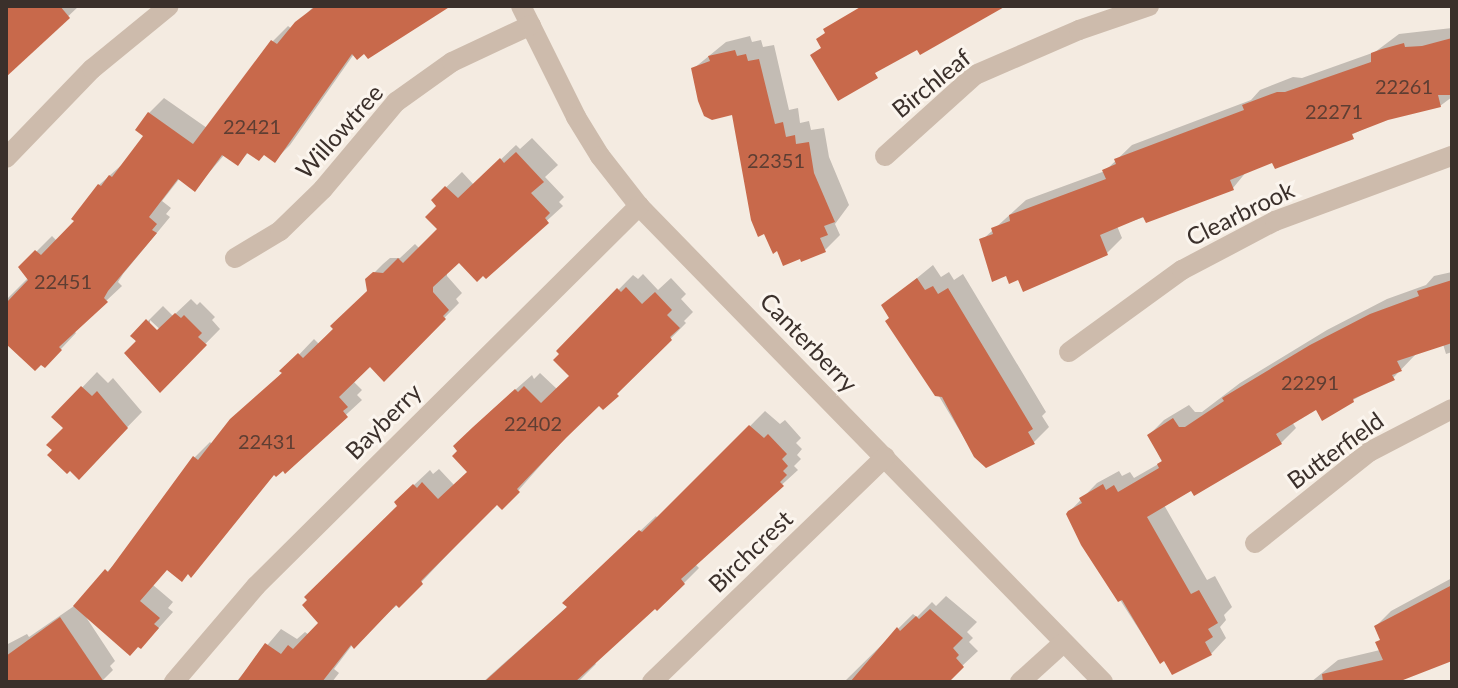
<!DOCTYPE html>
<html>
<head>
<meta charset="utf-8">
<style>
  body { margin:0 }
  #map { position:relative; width:1458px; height:688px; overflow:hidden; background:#f4ebe1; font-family:Lato,sans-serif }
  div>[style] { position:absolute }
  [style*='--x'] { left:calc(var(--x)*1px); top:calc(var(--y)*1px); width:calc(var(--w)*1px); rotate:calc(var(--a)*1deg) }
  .shadow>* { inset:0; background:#0003 }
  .building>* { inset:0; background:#c8694b }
  .minor>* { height:20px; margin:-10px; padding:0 10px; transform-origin:10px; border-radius:10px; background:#cdbbac }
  span { translate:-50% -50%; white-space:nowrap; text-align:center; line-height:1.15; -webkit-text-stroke:6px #fbf5ee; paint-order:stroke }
  .number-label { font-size:20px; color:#5e3e33 }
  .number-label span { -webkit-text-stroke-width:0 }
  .street-label { font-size:24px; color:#3b302b }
  .frame { position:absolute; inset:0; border:8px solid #3b302b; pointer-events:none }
</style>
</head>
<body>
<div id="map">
  <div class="shadow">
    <i style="clip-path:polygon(6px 6px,79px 6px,7px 74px)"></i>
    <i style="clip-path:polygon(314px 6px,445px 6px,354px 54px,290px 145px,275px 160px,264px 153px,249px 152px,238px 163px,225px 154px,195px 189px,180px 178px,162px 201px,171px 208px,166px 214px,170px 217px,123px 274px,118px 282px,122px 286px,74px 331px,76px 333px,45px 366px,6px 341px,6px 300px,30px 276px,21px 267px,52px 236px,57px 241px,77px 221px,99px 185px,126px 161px,146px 136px,149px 113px,164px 98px,207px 128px,273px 41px,288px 26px,292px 29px)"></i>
    <i style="clip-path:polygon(1452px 28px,1452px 97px,1440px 106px,1387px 118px,1317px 151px,1274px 160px,1247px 171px,1233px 188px,1117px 226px,1122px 238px,1107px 253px,1019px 278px,982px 240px,1026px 200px,1105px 171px,1132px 145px,1251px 100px,1260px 90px,1293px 77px,1302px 78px,1375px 52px,1399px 34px)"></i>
    <i style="clip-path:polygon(750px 36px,752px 42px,761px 40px,763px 47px,774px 45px,789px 110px,798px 108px,800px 123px,809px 121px,811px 130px,824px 128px,829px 157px,849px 205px,835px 224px,840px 235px,825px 250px,778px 249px,733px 113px,693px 69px,726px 42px)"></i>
    <i style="clip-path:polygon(532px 138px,558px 165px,545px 177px,564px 197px,559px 202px,563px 206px,486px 276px,459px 260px,447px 270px,447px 276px,462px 293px,456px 299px,459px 303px,384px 379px,370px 364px,353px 381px,362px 390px,357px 395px,362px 400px,285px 471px,283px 468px,275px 473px,191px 575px,168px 568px,153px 585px,173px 602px,168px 608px,173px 612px,156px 631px,84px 614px,115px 661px,110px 666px,113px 670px,101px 682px,6px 682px,6px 645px,27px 634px,29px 637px,77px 604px,122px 556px,195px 457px,210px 442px,213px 445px,314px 339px,319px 344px,369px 291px,367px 280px,383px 264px,390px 258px,400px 258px,415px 244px,420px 249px,440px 229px,439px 206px,433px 200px,462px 172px,474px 185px,516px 145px,520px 149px)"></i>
    <i style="clip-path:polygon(933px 265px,941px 277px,949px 272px,954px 280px,963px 274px,1046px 412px,1042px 416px,1049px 427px,1034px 442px,975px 456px,884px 305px)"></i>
    <i style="clip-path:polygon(1452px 272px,1452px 352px,1446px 354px,1443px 344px,1416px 354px,1393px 378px,1353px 400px,1316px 407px,1292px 422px,1296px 428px,1281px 443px,1164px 505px,1207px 580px,1215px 576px,1232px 607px,1224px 615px,1226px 620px,1220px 627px,1226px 638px,1211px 654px,1173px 672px,1165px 658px,1149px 645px,1072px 525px,1070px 511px,1097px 483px,1119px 471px,1122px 476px,1130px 472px,1134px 478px,1162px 462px,1149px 435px,1164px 420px,1189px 405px,1195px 412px,1202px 412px,1240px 383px,1327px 330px,1387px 299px,1426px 285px,1434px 276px)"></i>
    <i style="clip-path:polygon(643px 274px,658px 290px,671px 278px,686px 294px,681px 299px,693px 312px,684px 321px,686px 323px,603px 407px,599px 403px,577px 424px,517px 492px,497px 502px,414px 590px,353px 644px,334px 669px,339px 673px,332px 682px,236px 682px,281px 629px,297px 639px,305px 632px,309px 635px,321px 623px,400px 506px,396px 502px,430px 470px,433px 474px,439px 469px,455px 486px,469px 472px,490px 412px,532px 375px,534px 379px,540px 373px,558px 390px,572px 376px,559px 350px,633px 275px,638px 279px)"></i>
    <i style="clip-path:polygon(evenodd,191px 299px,197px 305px,200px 302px,215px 317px,212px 320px,220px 329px,160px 390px,133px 336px,163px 306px,173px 316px,191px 299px,150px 320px,166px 335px,163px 338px,150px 325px,150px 320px)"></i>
    <i style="clip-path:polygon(97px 372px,108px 383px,113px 378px,142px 412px,79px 477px,66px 428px,54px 417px)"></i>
    <i style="clip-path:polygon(765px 411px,780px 424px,785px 420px,801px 438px,796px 443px,802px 449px,797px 455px,801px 459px,794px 466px,798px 470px,695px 564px,699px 568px,684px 583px,594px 662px,596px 664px,578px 682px,483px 682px,568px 606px,580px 588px,656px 516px,658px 519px)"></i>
    <i style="clip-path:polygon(1452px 578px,1452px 658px,1396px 682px,1311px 682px,1338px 660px,1380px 650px,1377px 643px,1382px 638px,1376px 626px,1391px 611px)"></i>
    <i style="clip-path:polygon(946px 596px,977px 622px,967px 632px,973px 638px,969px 642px,978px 651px,945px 682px,844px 682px,913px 614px,917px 617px,932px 602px,936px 606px)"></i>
  </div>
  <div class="building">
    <i style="clip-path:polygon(6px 6px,60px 6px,70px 18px,6px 77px)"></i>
    <i style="clip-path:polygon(316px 6px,451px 6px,368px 59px,364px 54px,357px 60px,352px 54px,275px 163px,264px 155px,259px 161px,247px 153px,238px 166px,222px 155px,195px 192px,178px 179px,149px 217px,157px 224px,152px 230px,157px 233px,108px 291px,104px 298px,108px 302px,59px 347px,62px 350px,45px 368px,41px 365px,35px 371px,6px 344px,6px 303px,28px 280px,18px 267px,35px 250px,41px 255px,74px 221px,71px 219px,98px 184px,101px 186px,109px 175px,112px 177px,143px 136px,135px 130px,148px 112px,193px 144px,271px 40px,277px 44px,295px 22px)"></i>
    <i style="clip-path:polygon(862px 6px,1006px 6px,920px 55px,917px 50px,875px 73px,878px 78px,838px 101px,810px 55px,821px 48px,816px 39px,825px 33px,823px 29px)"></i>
    <i style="clip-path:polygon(1452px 38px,1452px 95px,1438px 95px,1441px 107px,1388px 120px,1352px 134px,1354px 139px,1275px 169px,1272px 163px,1230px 180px,1234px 190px,1146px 223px,1143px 217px,1100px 235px,1108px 255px,1023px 292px,1018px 280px,1009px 284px,1006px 276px,992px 282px,979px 239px,993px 234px,991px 228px,1010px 221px,1009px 215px,1106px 179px,1102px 170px,1116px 164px,1114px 159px,1244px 110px,1242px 105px,1277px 92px,1285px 92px,1371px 62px,1371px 53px,1382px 49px,1404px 43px,1405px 47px,1422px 46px)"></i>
    <i style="clip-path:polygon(735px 50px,737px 56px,746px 54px,748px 61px,759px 59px,775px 124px,783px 122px,786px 137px,795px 135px,796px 144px,809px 142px,814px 173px,835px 222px,824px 226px,828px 235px,820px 238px,826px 252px,801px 262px,800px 259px,783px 266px,777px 251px,773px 254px,764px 234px,758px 237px,751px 220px,732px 115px,712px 120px,704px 116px,698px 101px,691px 68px,710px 61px,708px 56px)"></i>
    <i style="clip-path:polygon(516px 152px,544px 182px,531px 193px,550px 213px,545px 218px,549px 223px,486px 279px,483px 276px,477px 282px,459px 263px,433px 287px,433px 292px,449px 310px,443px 316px,446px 319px,384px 382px,370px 367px,339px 397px,348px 407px,343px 411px,348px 417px,285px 474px,283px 471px,276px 477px,274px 475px,191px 578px,188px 574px,182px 582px,167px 570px,140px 601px,160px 618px,154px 624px,159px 628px,141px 649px,138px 647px,130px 656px,73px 606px,105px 569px,108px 572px,193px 456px,198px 460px,230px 419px,282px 373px,279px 371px,298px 353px,303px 358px,333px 329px,330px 326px,367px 291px,365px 279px,373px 272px,383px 273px,398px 258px,403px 263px,437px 229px,425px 217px,436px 206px,431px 200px,445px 186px,458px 198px,500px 158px,504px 163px)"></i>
    <i style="clip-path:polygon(917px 278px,925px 290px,933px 286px,938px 294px,948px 288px,1033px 429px,1028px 432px,1035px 444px,986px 468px,974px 457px,942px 397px,935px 396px,885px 321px,889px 318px,881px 305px)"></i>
    <i style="clip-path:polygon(1452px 280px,1452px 343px,1397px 361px,1402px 371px,1392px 375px,1395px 380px,1353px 399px,1354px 402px,1322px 421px,1316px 410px,1276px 434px,1282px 444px,1194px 496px,1191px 491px,1147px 517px,1191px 594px,1199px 590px,1218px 623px,1208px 629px,1213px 637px,1205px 642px,1212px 655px,1172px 675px,1164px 661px,1160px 664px,1122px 600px,1118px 602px,1081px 545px,1066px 514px,1068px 511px,1082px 503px,1079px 498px,1103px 484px,1106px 490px,1114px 485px,1118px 492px,1159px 468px,1157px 464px,1162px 461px,1147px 435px,1173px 418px,1179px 427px,1185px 427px,1224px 401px,1222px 398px,1310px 345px,1370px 314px,1419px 296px,1417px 291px)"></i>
    <i style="clip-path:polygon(626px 287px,642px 304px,655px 292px,672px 310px,667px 315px,680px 328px,670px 337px,672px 340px,617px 394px,619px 396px,603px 410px,599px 406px,566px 438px,517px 489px,520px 492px,502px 510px,497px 505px,421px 581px,423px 584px,399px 608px,396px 605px,354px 649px,351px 645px,322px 682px,237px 682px,265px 643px,281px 654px,288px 645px,293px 649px,318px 623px,302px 605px,307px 600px,304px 597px,397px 506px,394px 502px,413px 484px,417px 488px,422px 482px,438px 499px,467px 472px,452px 456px,457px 451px,453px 446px,473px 427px,515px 389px,518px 392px,524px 386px,541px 403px,569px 376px,553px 360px,559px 354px,556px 351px,617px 288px,621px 292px)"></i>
    <i style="clip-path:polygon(175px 313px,181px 318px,184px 315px,202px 333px,198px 337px,207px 345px,160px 393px,124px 353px,136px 341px,130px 336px,146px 319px,157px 330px)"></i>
    <i style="clip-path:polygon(81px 386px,92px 396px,97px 391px,128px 428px,79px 480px,70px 471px,67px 474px,47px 455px,52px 450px,46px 445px,63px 428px,51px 417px)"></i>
    <i style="clip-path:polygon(749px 425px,764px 438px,768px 434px,787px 454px,782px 459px,788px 466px,783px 471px,787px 475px,780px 482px,784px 486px,681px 579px,685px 584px,657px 611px,655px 609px,575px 682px,484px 682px,567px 607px,562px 603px,639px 530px,642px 532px)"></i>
    <i style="clip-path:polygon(1452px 585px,1452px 661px,1398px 682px,1323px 682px,1322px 674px,1383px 660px,1375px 642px,1380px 640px,1374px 626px)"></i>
    <i style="clip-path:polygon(930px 609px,963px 638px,953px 648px,959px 655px,956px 658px,964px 667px,949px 682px,850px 682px,897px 627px,900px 631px,916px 616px,919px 619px)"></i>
    <i style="clip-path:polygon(60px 617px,104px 682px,6px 682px,6px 656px)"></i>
  </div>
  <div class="minor">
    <i style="--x:521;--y:6;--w:124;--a:63.6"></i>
    <i style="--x:576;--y:117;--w:46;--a:58.4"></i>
    <i style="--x:600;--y:156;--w:63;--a:52"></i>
    <i style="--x:639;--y:206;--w:665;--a:45.73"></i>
    <i style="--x:885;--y:156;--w:121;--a:-42"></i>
    <i style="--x:975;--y:75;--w:113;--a:-23.4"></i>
    <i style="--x:1079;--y:30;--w:74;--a:-18.9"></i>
    <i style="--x:6;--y:158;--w:124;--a:-46"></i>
    <i style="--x:92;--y:69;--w:99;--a:-39.3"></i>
    <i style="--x:235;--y:258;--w:52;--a:-31"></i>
    <i style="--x:280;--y:231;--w:60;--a:-44.3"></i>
    <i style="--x:323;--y:189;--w:114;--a:-50"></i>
    <i style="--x:396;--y:102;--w:69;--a:-35.5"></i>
    <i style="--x:452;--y:62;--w:87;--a:-25.1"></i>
    <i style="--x:1069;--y:352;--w:140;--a:-36"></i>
    <i style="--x:1182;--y:270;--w:105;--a:-27.8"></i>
    <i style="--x:1275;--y:221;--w:189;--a:-20.2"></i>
    <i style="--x:1255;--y:543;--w:146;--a:-38.6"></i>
    <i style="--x:1369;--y:452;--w:93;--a:-27.4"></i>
    <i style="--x:174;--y:682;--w:126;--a:-49.5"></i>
    <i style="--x:256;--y:586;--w:540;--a:-44.77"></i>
    <i style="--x:652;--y:682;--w:324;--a:-44"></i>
    <i style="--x:1020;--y:682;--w:58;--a:-42.2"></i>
  </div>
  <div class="number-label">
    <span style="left:1404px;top:86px">22261</span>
    <span style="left:1334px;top:111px">22271</span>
    <span style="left:252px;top:126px">22421</span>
    <span style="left:776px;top:160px">22351</span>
    <span style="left:63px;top:281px">22451</span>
    <span style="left:1310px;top:382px">22291</span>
    <span style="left:533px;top:423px">22402</span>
    <span style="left:267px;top:441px">22431</span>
  </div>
  <div class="street-label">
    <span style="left:931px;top:83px;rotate:-39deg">Birchleaf</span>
    <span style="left:339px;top:131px;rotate:-48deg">Willowtree</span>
    <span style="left:1240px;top:213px;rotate:-26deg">Clearbrook</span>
    <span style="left:809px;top:342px;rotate:46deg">Canterberry</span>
    <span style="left:383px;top:421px;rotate:-45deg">Bayberry</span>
    <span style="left:1335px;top:450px;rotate:-36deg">Butterfield</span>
    <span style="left:750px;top:551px;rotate:-44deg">Birchcrest</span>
  </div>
  <div class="frame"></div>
</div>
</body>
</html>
